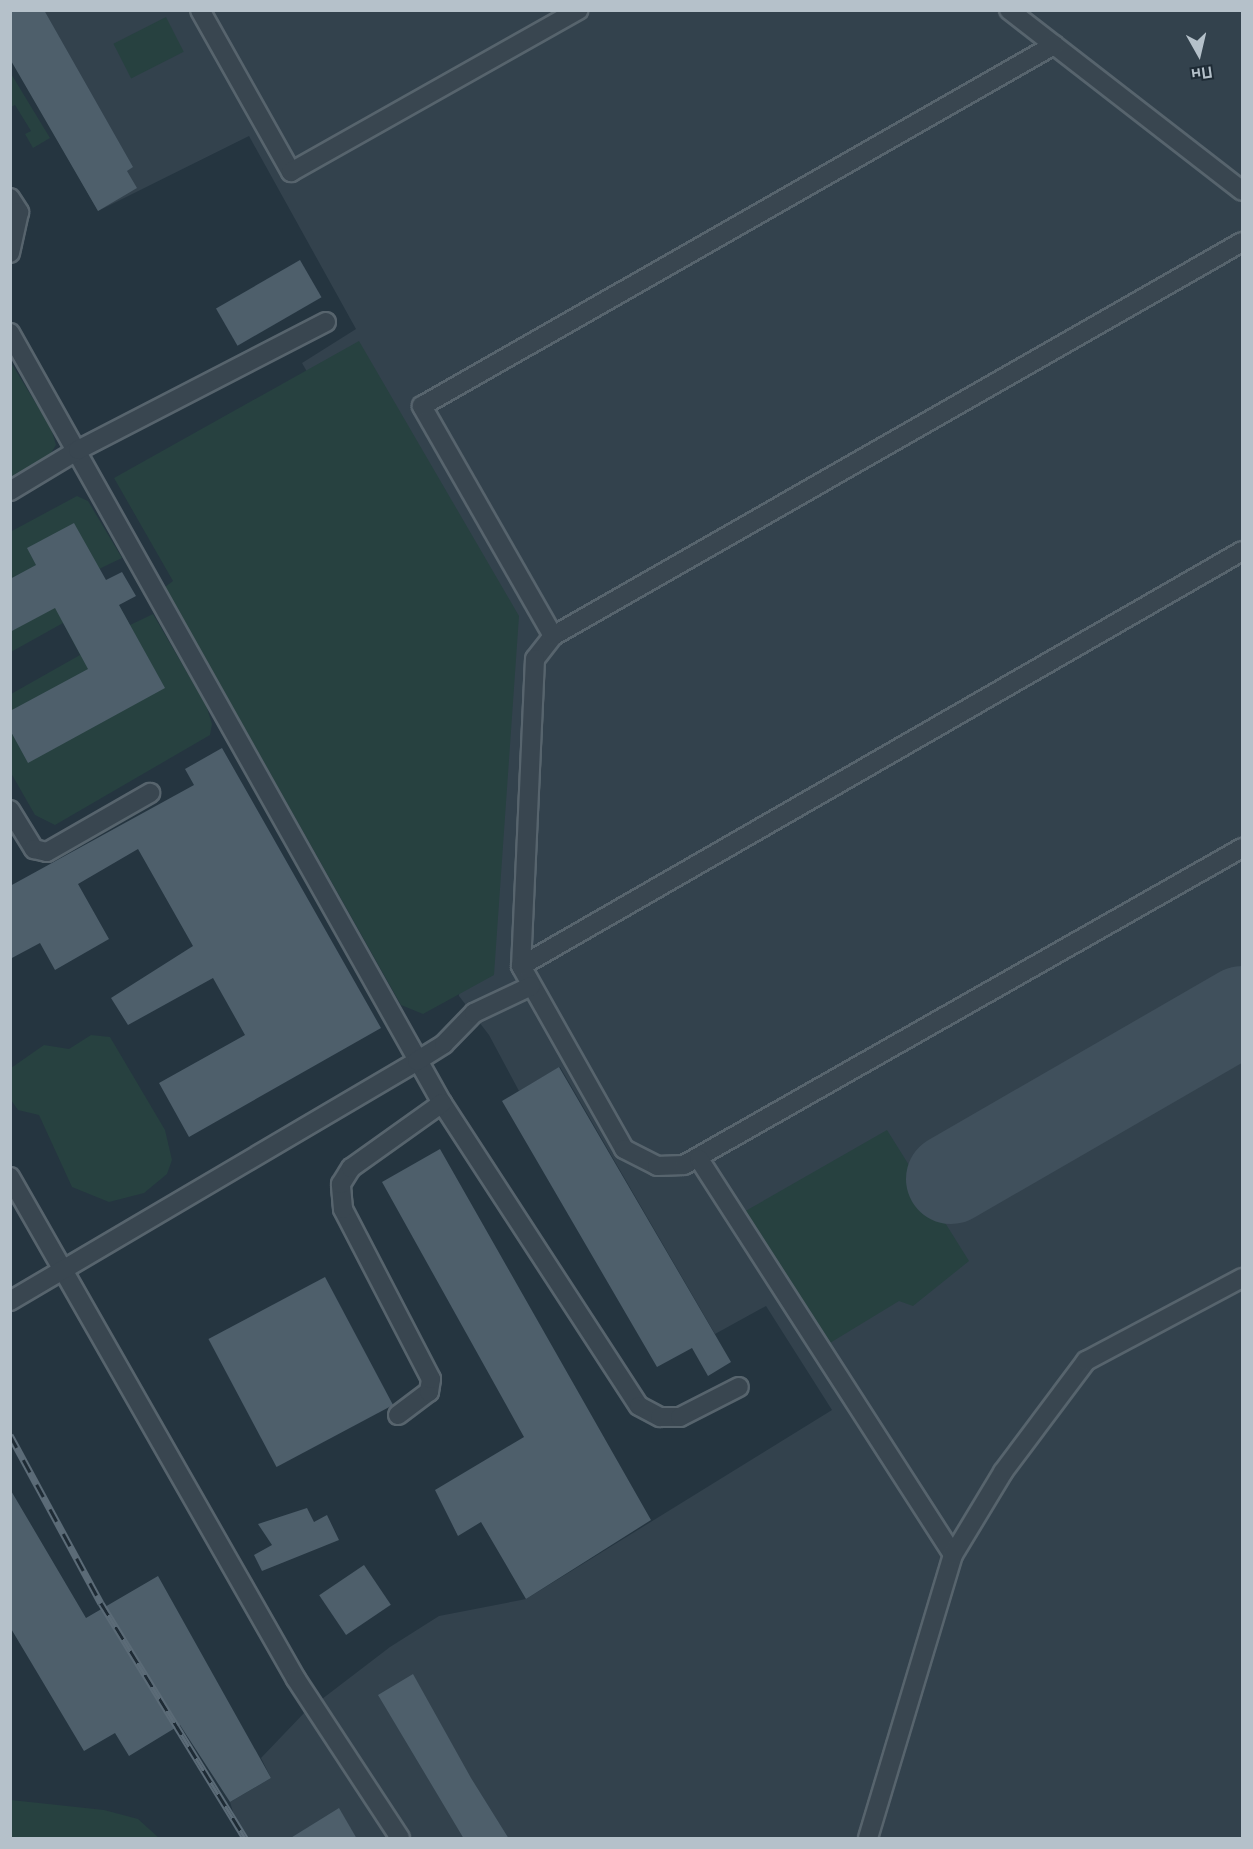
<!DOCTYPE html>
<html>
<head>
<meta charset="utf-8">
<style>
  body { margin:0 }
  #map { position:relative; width:1253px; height:1849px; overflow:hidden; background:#253540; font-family:Overpass,sans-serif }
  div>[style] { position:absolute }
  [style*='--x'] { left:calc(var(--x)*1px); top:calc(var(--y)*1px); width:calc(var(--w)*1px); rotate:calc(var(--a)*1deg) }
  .airport>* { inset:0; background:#33424d }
  .green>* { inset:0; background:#274140; transform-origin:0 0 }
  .taxiway>* { height:90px; margin:-45px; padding:0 45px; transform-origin:45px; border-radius:45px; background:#40505c }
  .building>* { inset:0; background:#4e5f6b; transform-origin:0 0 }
  .roads { filter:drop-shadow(2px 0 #57646d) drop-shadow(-2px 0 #57646d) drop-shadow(0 2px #57646d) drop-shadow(0 -2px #57646d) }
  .lane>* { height:18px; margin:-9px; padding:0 9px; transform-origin:9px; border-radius:9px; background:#394650 }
  .rail>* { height:7px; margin-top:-3.5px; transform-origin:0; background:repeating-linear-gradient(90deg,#1e2b35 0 14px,#5b6b77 0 28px); box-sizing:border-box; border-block:2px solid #5b6b77 }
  span { translate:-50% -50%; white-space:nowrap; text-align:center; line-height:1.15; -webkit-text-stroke:4.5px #1e2b35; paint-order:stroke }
  .frame { position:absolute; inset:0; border:12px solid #b5c1ca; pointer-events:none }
  .north { position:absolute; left:1169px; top:24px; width:60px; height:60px; -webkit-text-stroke:4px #1e2b35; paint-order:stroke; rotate:172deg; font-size:16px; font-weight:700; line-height:24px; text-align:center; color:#b5c1ca }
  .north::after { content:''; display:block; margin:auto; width:21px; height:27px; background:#b5c1ca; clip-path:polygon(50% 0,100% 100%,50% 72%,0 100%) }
</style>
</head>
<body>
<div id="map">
  <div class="airport">
    <i style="clip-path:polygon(10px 11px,1242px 11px,1242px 1838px,241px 1838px,230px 1802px,271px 1778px,261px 1758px,305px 1712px,390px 1647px,439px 1616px,526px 1599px,832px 1410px,766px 1306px,715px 1334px,560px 1067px,519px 1091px,489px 1035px,459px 996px,481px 675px,302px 363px,356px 329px,249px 136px,98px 211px,11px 59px)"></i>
  </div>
  <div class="green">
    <i style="left:166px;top:17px;width:39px;height:59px;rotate:63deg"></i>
    <i style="clip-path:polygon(10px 72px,50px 138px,33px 148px,25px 134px,31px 131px,15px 105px,11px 107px)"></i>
    <i style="clip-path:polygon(359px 341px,519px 616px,494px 975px,423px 1014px,401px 1005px,165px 587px,173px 581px,114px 478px)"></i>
    <i style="clip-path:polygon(10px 361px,51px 428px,56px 445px,44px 464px,10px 481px)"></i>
    <i style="clip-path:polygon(77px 496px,88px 501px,122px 558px,99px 569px,130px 625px,153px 614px,206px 705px,212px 724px,210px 735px,55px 825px,35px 815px,11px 773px,11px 694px,80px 655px,63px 623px,11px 652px,10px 532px)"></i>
    <i style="clip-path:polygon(91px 1035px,110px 1037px,165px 1130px,172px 1160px,167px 1174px,144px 1193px,109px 1202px,72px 1187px,39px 1115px,18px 1110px,11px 1100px,11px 1068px,44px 1045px,69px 1049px)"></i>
    <i style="clip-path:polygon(887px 1130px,969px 1261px,913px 1306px,899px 1301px,825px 1346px,742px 1213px)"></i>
    <i style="clip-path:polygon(11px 1800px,104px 1810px,138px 1819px,159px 1838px,11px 1838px)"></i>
  </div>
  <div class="taxiway">
    <i style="--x:951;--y:1179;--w:336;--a:-30"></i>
  </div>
  <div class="building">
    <i style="clip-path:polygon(10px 10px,44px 10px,133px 167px,127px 171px,137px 188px,98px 211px,10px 59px)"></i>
    <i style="left:300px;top:260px;width:43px;height:97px;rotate:60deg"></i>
    <i style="clip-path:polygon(74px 523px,106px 580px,122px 572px,136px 596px,119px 605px,165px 688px,28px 763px,10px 730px,10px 711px,88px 669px,55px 608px,10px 632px,10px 579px,36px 565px,27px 548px)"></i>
    <i style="clip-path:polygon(222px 748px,381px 1028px,189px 1137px,159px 1083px,245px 1035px,213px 978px,128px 1025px,111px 998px,193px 946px,138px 849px,78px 884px,109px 939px,55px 970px,40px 943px,10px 959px,10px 886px,194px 785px,185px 769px)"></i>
    <i style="clip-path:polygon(559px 1067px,731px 1362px,708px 1376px,692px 1348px,657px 1367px,502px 1101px)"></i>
    <i style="clip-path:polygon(440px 1149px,651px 1520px,526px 1599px,481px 1522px,458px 1536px,435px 1490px,524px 1437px,382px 1182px)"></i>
    <i style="left:325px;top:1277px;width:145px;height:132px;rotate:62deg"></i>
    <i style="clip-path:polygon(10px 1489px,86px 1618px,158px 1576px,271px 1778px,230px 1802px,180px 1725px,129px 1756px,115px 1733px,84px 1751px,10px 1627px)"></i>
    <i style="clip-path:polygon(307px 1508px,314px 1522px,327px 1515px,339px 1540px,262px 1571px,254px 1555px,272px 1545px,258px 1524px)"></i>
    <i style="left:364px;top:1565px;width:48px;height:54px;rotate:56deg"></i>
    <i style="clip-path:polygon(413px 1674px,471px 1778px,509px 1839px,464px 1839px,378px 1695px)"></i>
    <i style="clip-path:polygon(339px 1808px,357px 1839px,289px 1839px)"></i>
  </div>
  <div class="roads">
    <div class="lane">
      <i style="--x:200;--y:10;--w:186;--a:60.7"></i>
      <i style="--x:291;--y:172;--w:330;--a:-29.4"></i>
      <i style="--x:1009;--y:10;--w:295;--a:37.8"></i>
      <i style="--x:10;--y:198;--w:17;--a:57"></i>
      <i style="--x:19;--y:212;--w:42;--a:102.4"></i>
      <i style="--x:1242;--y:242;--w:794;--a:150.24"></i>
      <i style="--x:553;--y:636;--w:29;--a:128"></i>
      <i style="--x:535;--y:659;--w:307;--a:92.6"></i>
      <i style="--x:521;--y:966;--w:210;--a:60.6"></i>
      <i style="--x:624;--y:1149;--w:37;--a:27"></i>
      <i style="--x:657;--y:1166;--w:27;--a:-2"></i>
      <i style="--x:684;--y:1165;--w:642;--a:-29.6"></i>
      <i style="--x:10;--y:333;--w:883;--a:60.71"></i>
      <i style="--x:442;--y:1103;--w:361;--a:57"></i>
      <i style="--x:639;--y:1406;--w:24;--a:28"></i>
      <i style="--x:660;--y:1417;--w:20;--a:0"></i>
      <i style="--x:680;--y:1417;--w:66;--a:-27"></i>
      <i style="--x:10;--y:491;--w:79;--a:-31.1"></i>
      <i style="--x:78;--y:450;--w:279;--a:-27.3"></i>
      <i style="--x:553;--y:636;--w:265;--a:-119.7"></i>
      <i style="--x:422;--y:406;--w:728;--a:-29.74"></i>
      <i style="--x:10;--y:810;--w:46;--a:58.4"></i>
      <i style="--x:34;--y:849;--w:13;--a:13"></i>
      <i style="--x:47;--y:852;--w:119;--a:-29.8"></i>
      <i style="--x:521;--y:966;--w:832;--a:-29.92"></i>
      <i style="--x:699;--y:1159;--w:470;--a:57.3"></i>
      <i style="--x:10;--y:1177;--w:578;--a:60.33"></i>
      <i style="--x:296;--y:1679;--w:190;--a:56.8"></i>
      <i style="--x:10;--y:1301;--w:472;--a:-30.5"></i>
      <i style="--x:417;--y:1061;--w:32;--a:-32"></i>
      <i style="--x:444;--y:1044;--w:43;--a:-45.9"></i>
      <i style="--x:474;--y:1013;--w:63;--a:-25.3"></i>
      <i style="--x:398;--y:1415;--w:39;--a:-37"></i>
      <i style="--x:429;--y:1392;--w:13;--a:-81"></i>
      <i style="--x:431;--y:1379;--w:191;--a:-117.4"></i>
      <i style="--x:343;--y:1209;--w:25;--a:-95"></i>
      <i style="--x:341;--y:1184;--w:19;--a:-58"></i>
      <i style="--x:351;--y:1168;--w:112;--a:-35.5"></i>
      <i style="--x:868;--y:1838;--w:295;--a:-73.3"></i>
      <i style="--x:953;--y:1555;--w:97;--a:-58.9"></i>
      <i style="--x:1003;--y:1472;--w:139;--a:-53.2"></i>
      <i style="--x:1086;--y:1361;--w:177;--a:-28"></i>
    </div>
  </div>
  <div class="rail">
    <i style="--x:10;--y:1435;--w:191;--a:61.6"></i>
    <i style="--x:101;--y:1603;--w:276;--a:58.5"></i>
  </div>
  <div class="frame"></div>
  <div class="north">Пн</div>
</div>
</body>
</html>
